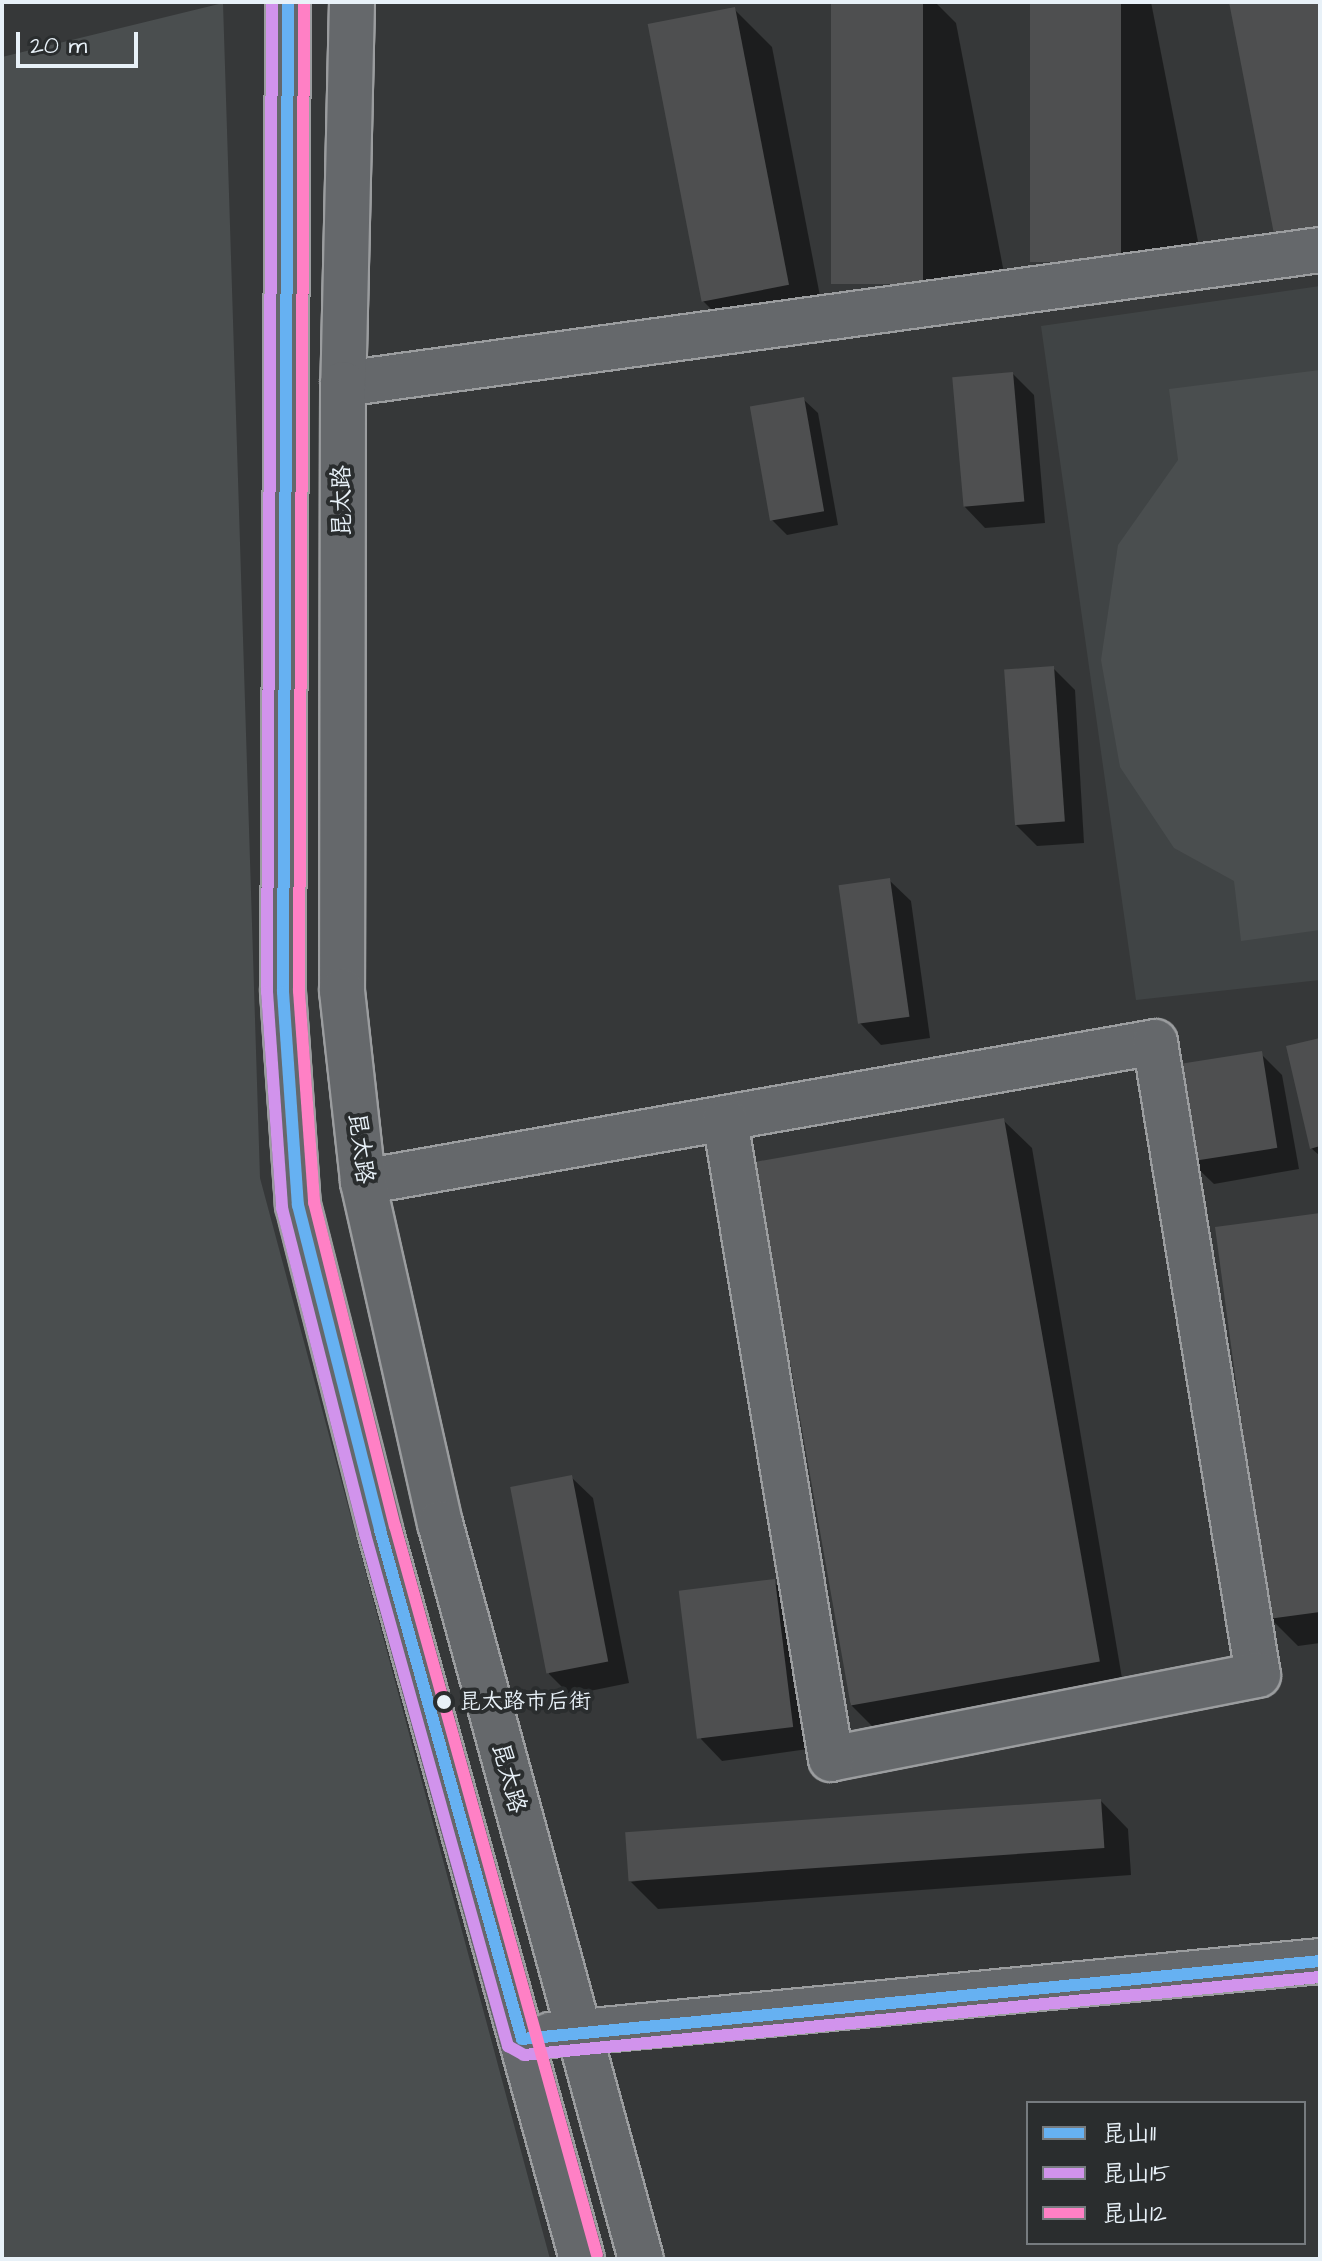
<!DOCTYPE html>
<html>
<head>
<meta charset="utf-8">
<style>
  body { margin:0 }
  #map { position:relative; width:1322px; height:2261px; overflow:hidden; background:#363839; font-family:"Architects Daughter","LXGW WenKai TC",sans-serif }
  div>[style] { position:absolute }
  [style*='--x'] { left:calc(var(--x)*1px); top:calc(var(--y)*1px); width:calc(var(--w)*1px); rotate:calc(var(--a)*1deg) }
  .built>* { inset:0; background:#404445 }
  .green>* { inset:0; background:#4a4e4f }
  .shadow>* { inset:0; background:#0007 }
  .building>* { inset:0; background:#4e4f50; transform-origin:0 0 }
  .roads { filter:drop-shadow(2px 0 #9b9d9f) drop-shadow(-2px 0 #9b9d9f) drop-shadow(0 2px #9b9d9f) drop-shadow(0 -2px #9b9d9f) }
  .street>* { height:44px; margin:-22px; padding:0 22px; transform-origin:22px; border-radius:22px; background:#65686b }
  .secondary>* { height:44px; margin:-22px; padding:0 22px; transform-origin:22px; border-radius:22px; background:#65686b }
  .bus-1>* { height:12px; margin:-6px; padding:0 6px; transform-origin:6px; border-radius:6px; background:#66b1f2 }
  .bus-2>* { height:12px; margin:-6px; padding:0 6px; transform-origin:6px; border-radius:6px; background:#d193ec }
  .bus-3>* { height:12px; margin:-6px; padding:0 6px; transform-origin:6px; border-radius:6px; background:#ff80c5 }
  .dots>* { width:22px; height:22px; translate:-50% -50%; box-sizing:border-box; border:4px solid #2a2d2e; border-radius:50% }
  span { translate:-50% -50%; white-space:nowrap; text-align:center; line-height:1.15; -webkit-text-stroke:8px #2a2d2e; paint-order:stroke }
  .bus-label { font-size:22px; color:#e8f1f8 }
  .left { translate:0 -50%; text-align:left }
  .street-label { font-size:24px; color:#e8f1f8 }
  .frame { position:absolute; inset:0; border:4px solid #e8f1f8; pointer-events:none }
  .legend { position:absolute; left:1026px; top:2101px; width:280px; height:144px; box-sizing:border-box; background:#2a2d2e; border:2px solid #767b7f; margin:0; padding:10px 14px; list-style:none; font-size:24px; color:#e8f1f8 }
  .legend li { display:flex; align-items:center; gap:16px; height:40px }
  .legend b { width:40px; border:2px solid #767b7f }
  .scale { position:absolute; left:16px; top:32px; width:122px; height:36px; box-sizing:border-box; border:4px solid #e8f1f8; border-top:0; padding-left:10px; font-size:24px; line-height:28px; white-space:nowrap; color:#e8f1f8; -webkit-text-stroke:6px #2a2d2e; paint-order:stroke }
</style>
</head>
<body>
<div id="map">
  <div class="built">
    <i style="clip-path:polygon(1320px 286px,1320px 980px,1136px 1000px,1041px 326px)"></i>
  </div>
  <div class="green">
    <i style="clip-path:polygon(223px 3px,260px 1178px,550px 2259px,2px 2259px,2px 57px)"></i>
    <i style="clip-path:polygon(1320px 370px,1320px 930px,1241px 941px,1234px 881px,1174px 848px,1120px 767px,1101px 660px,1118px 545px,1178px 460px,1169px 389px)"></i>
  </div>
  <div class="shadow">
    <i style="clip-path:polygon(833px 2px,935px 2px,956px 23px,1009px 299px,925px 315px,887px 278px)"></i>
    <i style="clip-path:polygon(1032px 2px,1151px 2px,1205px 277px,1120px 294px,1082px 256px)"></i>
    <i style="clip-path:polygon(1231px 2px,1320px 2px,1320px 270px,1314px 271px,1276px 233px)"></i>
    <i style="clip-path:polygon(734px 9px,772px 47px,825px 322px,741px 339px,703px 301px)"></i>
    <i style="clip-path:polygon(1013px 374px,1034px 395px,1045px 523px,985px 528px,964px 506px)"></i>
    <i style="clip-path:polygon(803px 399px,818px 413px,838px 525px,787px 535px,772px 520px)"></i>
    <i style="clip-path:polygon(1053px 668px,1075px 690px,1084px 843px,1037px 846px,1015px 824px)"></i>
    <i style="clip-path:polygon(889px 880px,911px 901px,930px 1038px,881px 1045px,860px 1023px)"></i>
    <i style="clip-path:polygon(1320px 1041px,1320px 1156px,1311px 1148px)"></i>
    <i style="clip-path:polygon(1261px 1054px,1282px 1075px,1299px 1169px,1214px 1184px,1192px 1163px)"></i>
    <i style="clip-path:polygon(1004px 1121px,1032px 1148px,1124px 1690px,877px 1731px,850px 1704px)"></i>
    <i style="clip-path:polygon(1320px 1215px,1320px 1643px,1298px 1646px,1270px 1618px)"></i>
    <i style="clip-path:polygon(571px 1477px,593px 1498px,629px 1683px,570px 1695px,549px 1674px)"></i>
    <i style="clip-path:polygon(774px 1582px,796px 1603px,815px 1748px,722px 1761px,701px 1739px)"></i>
    <i style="clip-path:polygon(1101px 1801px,1128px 1829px,1131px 1875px,658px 1909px,631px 1882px)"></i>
  </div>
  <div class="building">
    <i style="left:831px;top:2px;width:92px;height:282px"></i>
    <i style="left:1030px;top:2px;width:91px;height:260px"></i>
    <i style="clip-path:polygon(1229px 2px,1320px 2px,1320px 226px,1274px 234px)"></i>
    <i style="left:735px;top:7px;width:283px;height:89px;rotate:79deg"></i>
    <i style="left:1013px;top:372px;width:130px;height:61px;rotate:85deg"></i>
    <i style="left:804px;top:397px;width:116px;height:55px;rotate:80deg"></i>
    <i style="left:1054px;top:666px;width:156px;height:50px;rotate:86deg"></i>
    <i style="left:890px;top:878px;width:140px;height:52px;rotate:82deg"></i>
    <i style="clip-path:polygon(1320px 1038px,1320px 1146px,1310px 1149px,1286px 1046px)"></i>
    <i style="left:1262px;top:1051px;width:98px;height:90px;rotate:81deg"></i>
    <i style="left:1004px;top:1118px;width:552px;height:253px;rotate:80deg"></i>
    <i style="clip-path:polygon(1320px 1213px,1320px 1612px,1268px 1619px,1215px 1227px)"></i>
    <i style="left:572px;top:1475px;width:190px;height:63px;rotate:79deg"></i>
    <i style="left:775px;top:1579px;width:149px;height:97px;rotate:83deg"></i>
    <i style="left:1101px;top:1799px;width:49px;height:477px;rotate:86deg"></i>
  </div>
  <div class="roads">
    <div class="street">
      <i style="--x:343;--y:384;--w:986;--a:-7.81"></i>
      <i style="--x:363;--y:1182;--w:804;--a:-10.02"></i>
      <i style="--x:1155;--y:1042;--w:641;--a:80.76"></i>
      <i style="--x:1258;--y:1675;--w:435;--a:168.9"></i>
      <i style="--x:831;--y:1759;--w:648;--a:-99.42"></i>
    </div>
    <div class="secondary">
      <i style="--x:288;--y:2;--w:990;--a:90.29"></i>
      <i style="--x:283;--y:992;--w:214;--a:86"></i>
      <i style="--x:298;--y:1205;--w:335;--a:75.8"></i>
      <i style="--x:380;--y:1530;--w:756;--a:74.51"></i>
      <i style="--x:352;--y:2;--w:382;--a:91.3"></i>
      <i style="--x:343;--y:384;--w:607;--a:90.09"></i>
      <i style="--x:342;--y:991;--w:192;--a:83.7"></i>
      <i style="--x:363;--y:1182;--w:350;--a:77.3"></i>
      <i style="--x:440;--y:1523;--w:763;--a:74.73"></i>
      <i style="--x:550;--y:2035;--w:774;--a:-5.49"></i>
    </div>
  </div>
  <div class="bus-1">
    <i style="--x:288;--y:2;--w:990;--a:90.29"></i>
    <i style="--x:283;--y:992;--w:214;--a:86"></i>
    <i style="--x:298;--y:1205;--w:335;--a:75.8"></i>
    <i style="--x:380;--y:1530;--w:528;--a:74.41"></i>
    <i style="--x:522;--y:2039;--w:802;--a:-5.58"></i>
  </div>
  <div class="bus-2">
    <i style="--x:272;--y:2;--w:990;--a:90.29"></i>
    <i style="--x:267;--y:992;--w:217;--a:86"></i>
    <i style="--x:282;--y:1208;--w:336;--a:75.7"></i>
    <i style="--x:365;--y:1534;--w:532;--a:74.4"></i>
    <i style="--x:508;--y:2046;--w:18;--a:29"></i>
    <i style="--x:524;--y:2055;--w:800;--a:-5.6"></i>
  </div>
  <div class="bus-3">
    <i style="--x:304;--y:2;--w:989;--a:90.29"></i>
    <i style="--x:299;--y:991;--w:212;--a:85.9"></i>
    <i style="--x:314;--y:1202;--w:334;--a:76"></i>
    <i style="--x:395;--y:1526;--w:756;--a:74.51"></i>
  </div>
  <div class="dots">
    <i style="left:444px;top:1702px;background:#e8f1f8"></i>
  </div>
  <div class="bus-label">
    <span class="left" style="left:459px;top:1702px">昆太路市后街</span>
  </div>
  <div class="street-label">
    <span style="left:343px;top:501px;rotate:-90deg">昆太路</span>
    <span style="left:360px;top:1148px;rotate:83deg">昆太路</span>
    <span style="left:508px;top:1778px;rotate:75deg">昆太路</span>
  </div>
  <div class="frame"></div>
  <ul class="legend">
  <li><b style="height:10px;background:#66b1f2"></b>昆山11</li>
  <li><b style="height:10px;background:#d193ec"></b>昆山15</li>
  <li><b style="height:10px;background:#ff80c5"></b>昆山12</li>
  </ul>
  <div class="scale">20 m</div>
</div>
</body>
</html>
